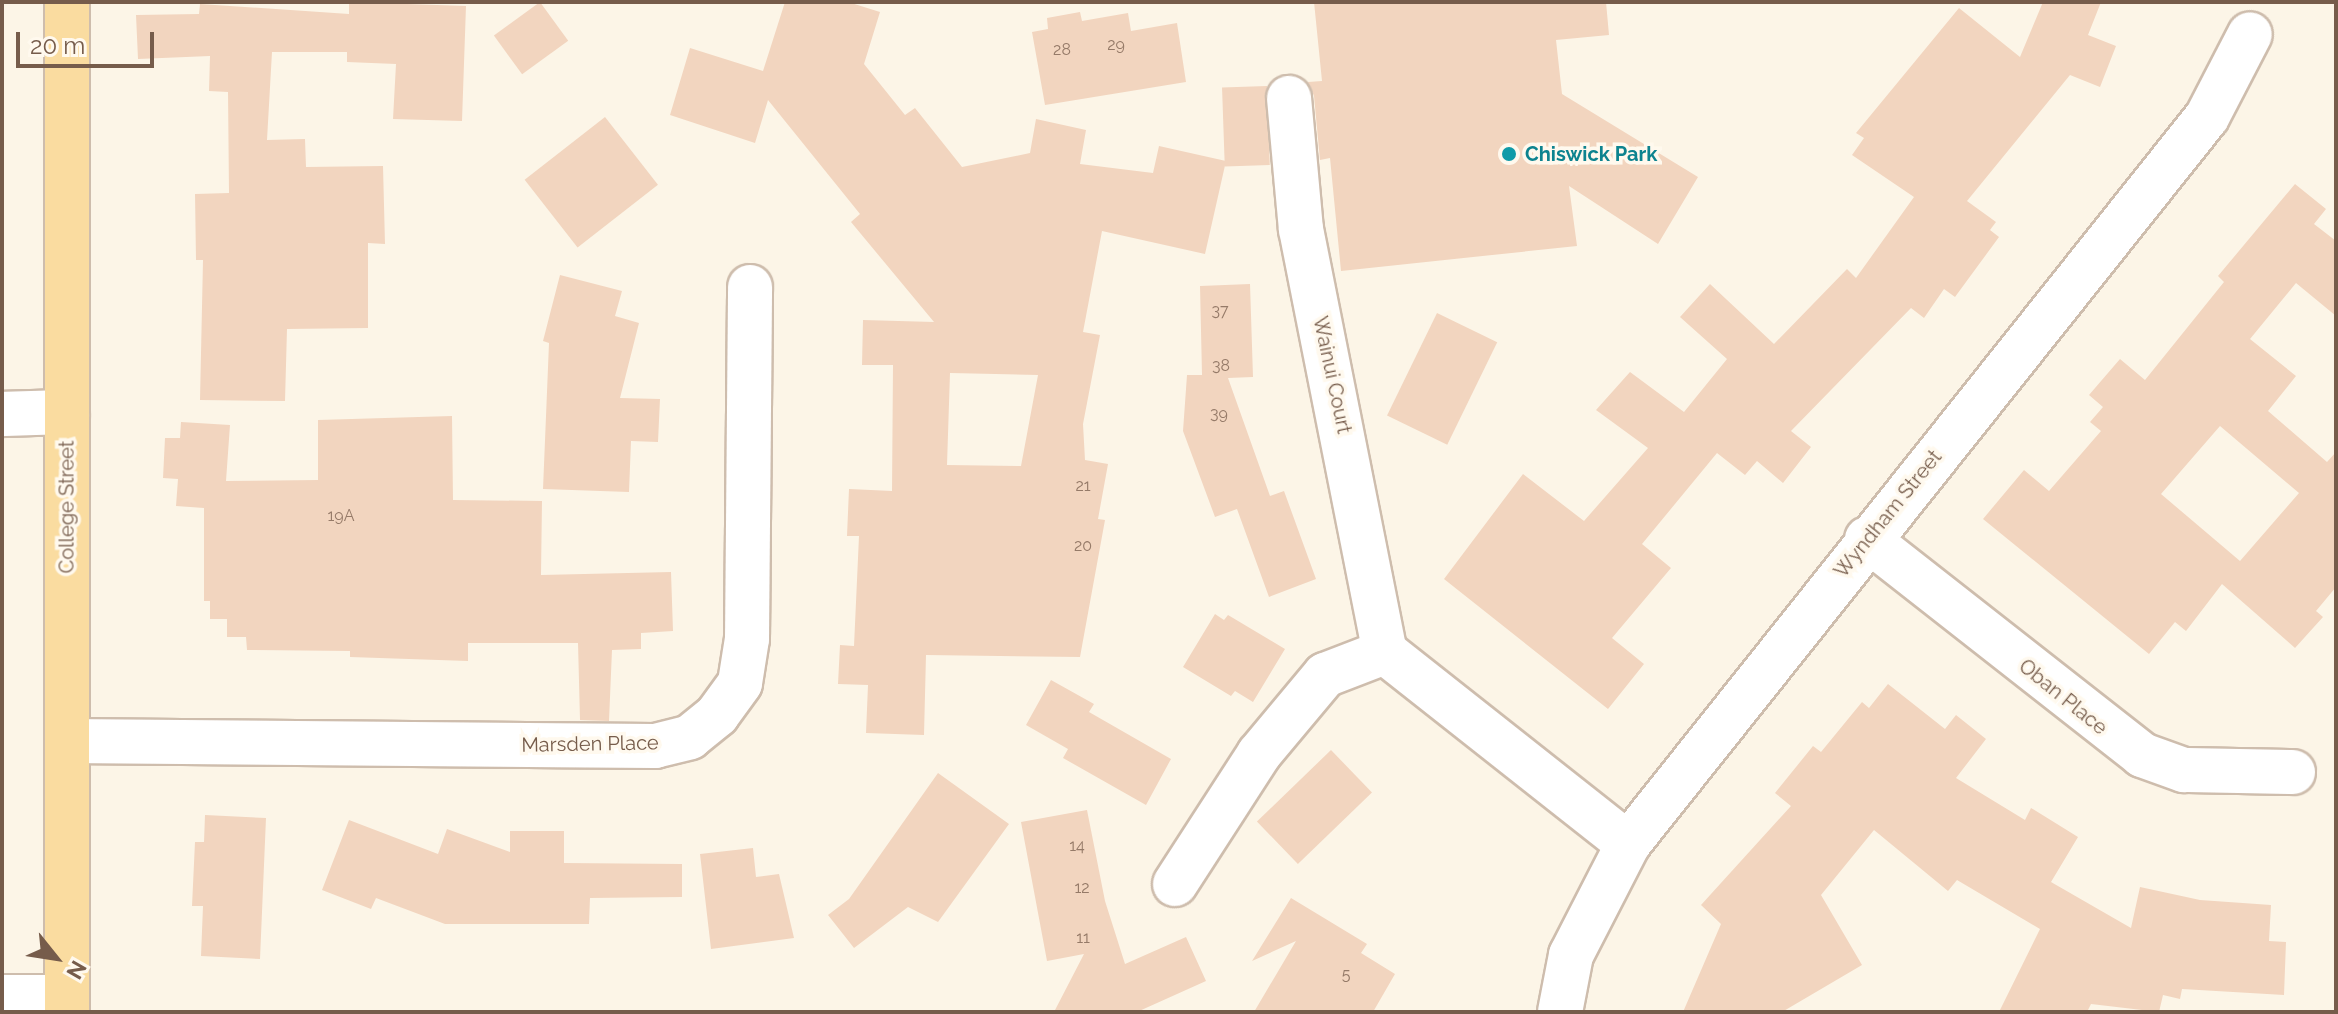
<!DOCTYPE html>
<html>
<head>
<meta charset="utf-8">
<style>
  body { margin:0 }
  #map { position:relative; width:2338px; height:1014px; overflow:hidden; background:#fcf5e7; font-family:Raleway,sans-serif }
  div>[style] { position:absolute }
  [style*='--x'] { left:calc(var(--x)*1px); top:calc(var(--y)*1px); width:calc(var(--w)*1px); rotate:calc(var(--a)*1deg) }
  .building>* { inset:0; background:#f2d5bf; transform-origin:0 0 }
  .roads { filter:drop-shadow(2px 0 #cebdad) drop-shadow(-2px 0 #cebdad) drop-shadow(0 2px #cebdad) drop-shadow(0 -2px #cebdad) }
  .minor>* { height:44px; margin:-22px; padding:0 22px; transform-origin:22px; border-radius:22px; background:#fff }
  .major>* { height:44px; margin:-22px; padding:0 22px; transform-origin:22px; border-radius:22px; background:#fadca0 }
  .dots>* { width:22px; height:22px; translate:-50% -50%; box-sizing:border-box; border:4px solid #fff9ee; border-radius:50% }
  span { translate:-50% -50%; white-space:nowrap; text-align:center; line-height:1.15; -webkit-text-stroke:7px #fff9ee; paint-order:stroke }
  .number-label { font-size:16px; color:#957a68 }
  .number-label span { -webkit-text-stroke-width:0 }
  .culture-label { font-size:20px; color:#0d838f; font-weight:700 }
  .left { translate:0 -50%; text-align:left }
  .street-label { font-size:20px; color:#765c4b }
  .frame { position:absolute; inset:0; border:4px solid #765c4b; pointer-events:none }
  .north { position:absolute; left:16px; top:918px; width:80px; height:80px; -webkit-text-stroke:6px #fff9ee; paint-order:stroke; rotate:120deg; font-size:22px; font-weight:700; line-height:32px; text-align:center; color:#765c4b }
  .north::after { content:''; display:block; margin:auto; width:28px; height:36px; background:#765c4b; clip-path:polygon(50% 0,100% 100%,50% 72%,0 100%) }
  .scale { position:absolute; left:16px; top:32px; width:138px; height:36px; box-sizing:border-box; border:4px solid #765c4b; border-top:0; padding-left:10px; font-size:24px; line-height:28px; white-space:nowrap; color:#765c4b; -webkit-text-stroke:6px #fff9ee; paint-order:stroke }
</style>
</head>
<body>
<div id="map">
  <div class="building">
    <i style="clip-path:polygon(349px 2px,466px 6px,462px 121px,393px 119px,396px 64px,347px 62px,347px 52px,272px 52px,267px 140px,305px 139px,306px 167px,383px 166px,385px 244px,368px 243px,368px 328px,287px 329px,285px 401px,200px 400px,203px 260px,196px 260px,195px 194px,229px 193px,228px 92px,209px 91px,210px 56px,138px 59px,136px 15px,199px 14px,200px 4px,349px 14px)"></i>
    <i style="left:540px;top:2px;width:48px;height:57px;rotate:54deg"></i>
    <i style="clip-path:polygon(evenodd,785px 2px,848px 2px,880px 12px,864px 64px,905px 115px,915px 108px,962px 167px,1030px 153px,1036px 119px,1086px 130px,1080px 164px,1153px 173px,1159px 146px,1226px 161px,1205px 254px,1102px 231px,1083px 332px,1100px 335px,1083px 424px,1085px 460px,1108px 464px,1098px 519px,1105px 520px,1080px 657px,926px 655px,924px 735px,866px 733px,868px 685px,838px 684px,840px 645px,854px 646px,859px 536px,847px 536px,849px 489px,892px 491px,893px 365px,862px 365px,863px 320px,934px 322px,851px 222px,860px 214px,768px 100px,755px 143px,670px 115px,690px 48px,763px 71px,785px 2px,950px 373px,1038px 375px,1021px 466px,947px 465px,950px 373px)"></i>
    <i style="clip-path:polygon(1314px 2px,1606px 2px,1609px 35px,1556px 40px,1562px 94px,1698px 177px,1658px 244px,1569px 186px,1577px 246px,1341px 271px,1330px 158px,1320px 160px,1314px 96px,1308px 82px,1322px 81px)"></i>
    <i style="clip-path:polygon(2043px 2px,2101px 2px,2088px 35px,2116px 46px,2100px 87px,2070px 75px,1967px 201px,1996px 222px,1990px 230px,1999px 237px,1955px 297px,1944px 289px,1924px 318px,1911px 308px,1791px 431px,1811px 447px,1783px 483px,1757px 461px,1745px 475px,1717px 453px,1642px 544px,1671px 568px,1612px 638px,1644px 664px,1608px 709px,1444px 579px,1523px 474px,1584px 521px,1648px 448px,1596px 410px,1630px 372px,1684px 412px,1727px 359px,1680px 317px,1710px 284px,1774px 344px,1847px 269px,1856px 278px,1914px 197px,1852px 155px,1864px 138px,1856px 133px,1959px 8px,2020px 57px)"></i>
    <i style="clip-path:polygon(1080px 12px,1082px 21px,1128px 13px,1131px 31px,1177px 23px,1186px 82px,1045px 105px,1032px 32px,1048px 29px,1047px 18px)"></i>
    <i style="left:1267px;top:86px;width:79px;height:45px;rotate:88deg"></i>
    <i style="left:605px;top:117px;width:86px;height:102px;rotate:52deg"></i>
    <i style="clip-path:polygon(evenodd,2295px 184px,2326px 209px,2314px 224px,2336px 241px,2336px 316px,2296px 283px,2250px 339px,2296px 376px,2268px 411px,2327px 462px,2336px 452px,2336px 587px,2316px 611px,2323px 617px,2295px 648px,2222px 584px,2186px 631px,2175px 622px,2149px 654px,1983px 519px,2024px 470px,2049px 491px,2101px 431px,2090px 422px,2103px 407px,2089px 395px,2120px 359px,2145px 380px,2224px 282px,2218px 276px,2295px 184px,2220px 426px,2299px 493px,2240px 561px,2161px 494px,2220px 426px)"></i>
    <i style="clip-path:polygon(560px 275px,622px 291px,615px 316px,639px 323px,620px 398px,660px 399px,658px 442px,631px 441px,629px 492px,543px 489px,549px 343px,543px 341px)"></i>
    <i style="clip-path:polygon(1250px 284px,1253px 377px,1228px 378px,1270px 496px,1284px 491px,1316px 579px,1269px 597px,1237px 509px,1215px 517px,1183px 431px,1187px 375px,1202px 375px,1200px 286px)"></i>
    <i style="left:1437px;top:313px;width:67px;height:114px;rotate:26deg"></i>
    <i style="clip-path:polygon(452px 416px,453px 500px,542px 501px,541px 575px,671px 572px,673px 631px,641px 633px,641px 649px,612px 650px,609px 721px,580px 720px,578px 643px,468px 643px,468px 661px,350px 657px,350px 651px,247px 650px,246px 637px,227px 637px,227px 619px,210px 619px,210px 601px,204px 601px,204px 508px,176px 506px,178px 479px,163px 478px,165px 438px,180px 438px,181px 422px,230px 425px,226px 481px,318px 480px,318px 420px)"></i>
    <i style="clip-path:polygon(1215px 614px,1224px 620px,1228px 615px,1285px 649px,1253px 702px,1235px 691px,1231px 696px,1183px 667px)"></i>
    <i style="clip-path:polygon(1051px 680px,1094px 704px,1089px 712px,1171px 759px,1146px 805px,1063px 758px,1068px 749px,1026px 725px)"></i>
    <i style="clip-path:polygon(1888px 684px,1945px 729px,1956px 715px,1986px 739px,1956px 778px,2025px 820px,2031px 808px,2078px 837px,2051px 882px,2131px 928px,2140px 887px,2200px 900px,2271px 905px,2269px 941px,2286px 942px,2284px 995px,2182px 989px,2180px 999px,2163px 995px,2159px 1012px,2091px 1004px,2087px 1012px,1999px 1012px,2040px 929px,1957px 880px,1948px 891px,1874px 830px,1821px 895px,1862px 965px,1782px 1012px,1683px 1012px,1721px 924px,1701px 905px,1791px 806px,1775px 793px,1813px 746px,1821px 752px,1862px 702px,1869px 708px)"></i>
    <i style="left:1331px;top:750px;width:59px;height:103px;rotate:46deg"></i>
    <i style="clip-path:polygon(938px 773px,1009px 824px,938px 922px,908px 907px,854px 948px,828px 915px,849px 899px)"></i>
    <i style="clip-path:polygon(1087px 810px,1105px 901px,1125px 964px,1186px 937px,1206px 981px,1137px 1012px,1054px 1012px,1084px 954px,1047px 961px,1021px 822px)"></i>
    <i style="clip-path:polygon(205px 815px,266px 818px,260px 959px,201px 956px,203px 906px,192px 906px,195px 842px,204px 842px)"></i>
    <i style="clip-path:polygon(349px 820px,438px 854px,447px 829px,510px 852px,510px 831px,564px 831px,564px 863px,682px 864px,682px 897px,590px 898px,589px 924px,445px 924px,376px 898px,371px 909px,322px 890px)"></i>
    <i style="clip-path:polygon(753px 848px,756px 877px,779px 874px,794px 938px,711px 949px,700px 854px)"></i>
    <i style="clip-path:polygon(1291px 898px,1367px 944px,1361px 953px,1395px 974px,1373px 1012px,1254px 1012px,1296px 941px,1252px 961px)"></i>
  </div>
  <div class="roads">
    <div class="minor">
      <i style="--x:1289;--y:98;--w:132;--a:84.8"></i>
      <i style="--x:1301;--y:229;--w:431;--a:78.8"></i>
      <i style="--x:1385;--y:652;--w:310;--a:38.3"></i>
      <i style="--x:2;--y:414;--w:65;--a:-1.8"></i>
      <i style="--x:1867;--y:539;--w:350;--a:38.1"></i>
      <i style="--x:2142;--y:755;--w:45;--a:19.7"></i>
      <i style="--x:2184;--y:770;--w:109;--a:1.1"></i>
      <i style="--x:67;--y:741;--w:588;--a:0.49"></i>
      <i style="--x:655;--y:746;--w:36;--a:-14"></i>
      <i style="--x:690;--y:737;--w:35;--a:-39"></i>
      <i style="--x:717;--y:715;--w:39;--a:-54"></i>
      <i style="--x:740;--y:683;--w:45;--a:-81"></i>
      <i style="--x:747;--y:639;--w:352;--a:-89.5"></i>
      <i style="--x:1175;--y:884;--w:155;--a:-57.1"></i>
      <i style="--x:1259;--y:754;--w:103;--a:-50.1"></i>
      <i style="--x:1325;--y:675;--w:64;--a:-21"></i>
      <i style="--x:2;--y:997;--w:65;--a:0"></i>
      <i style="--x:1560;--y:1012;--w:58;--a:-79.1"></i>
      <i style="--x:1571;--y:955;--w:125;--a:-62.8"></i>
      <i style="--x:1628;--y:844;--w:929;--a:-51.47"></i>
      <i style="--x:2207;--y:117;--w:93;--a:-62.6"></i>
    </div>
    <div class="major">
      <i style="--x:67;--y:2;--w:1010;--a:90"></i>
    </div>
  </div>
  <div class="dots">
    <i style="left:1509px;top:154px;background:#0f9aa8"></i>
  </div>
  <div class="number-label">
    <span style="left:1116px;top:45px">29</span>
    <span style="left:1062px;top:50px">28</span>
    <span style="left:1220px;top:311px">37</span>
    <span style="left:1221px;top:366px">38</span>
    <span style="left:1219px;top:414px">39</span>
    <span style="left:1083px;top:486px">21</span>
    <span style="left:341px;top:516px">19A</span>
    <span style="left:1083px;top:546px">20</span>
    <span style="left:1077px;top:846px">14</span>
    <span style="left:1082px;top:888px">12</span>
    <span style="left:1083px;top:938px">11</span>
    <span style="left:1346px;top:975px">5</span>
  </div>
  <div class="culture-label">
    <span class="left" style="left:1525px;top:154px">Chiswick Park</span>
  </div>
  <div class="street-label">
    <span style="left:1332px;top:375px;rotate:78deg">Wainui Court</span>
    <span style="left:67px;top:507px;rotate:-90deg">College Street</span>
    <span style="left:1888px;top:514px;rotate:-51deg">Wyndham Street</span>
    <span style="left:2063px;top:697px;rotate:39deg">Oban Place</span>
    <span style="left:590px;top:744px;rotate:-1deg">Marsden Place</span>
  </div>
  <div class="frame"></div>
  <div class="north">N</div>
  <div class="scale">20 m</div>
</div>
</body>
</html>
